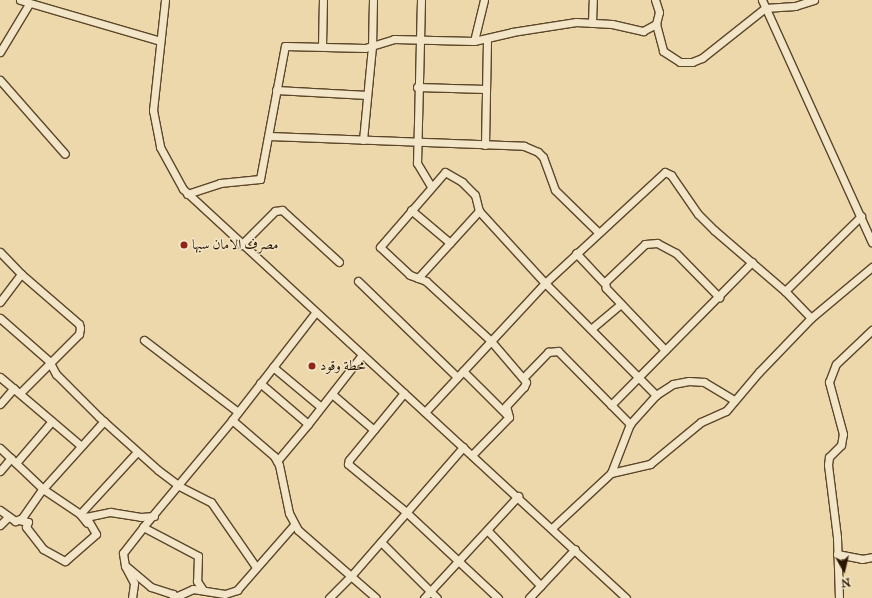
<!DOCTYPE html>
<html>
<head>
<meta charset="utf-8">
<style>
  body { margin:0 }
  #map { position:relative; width:872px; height:598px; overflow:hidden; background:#ecd8aa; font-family:"IM FELL Great Primer",Amiri,serif }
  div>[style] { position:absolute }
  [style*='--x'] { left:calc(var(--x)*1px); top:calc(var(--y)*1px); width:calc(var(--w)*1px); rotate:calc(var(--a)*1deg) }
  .roads { filter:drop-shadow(1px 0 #5c462a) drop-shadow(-1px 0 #5c462a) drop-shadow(0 1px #5c462a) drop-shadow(0 -1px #5c462a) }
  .minor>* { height:7px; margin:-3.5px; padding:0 3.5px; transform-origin:3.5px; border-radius:3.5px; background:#f3e6c8 }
  .dots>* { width:11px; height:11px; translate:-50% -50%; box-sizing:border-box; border:2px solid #f3e6c8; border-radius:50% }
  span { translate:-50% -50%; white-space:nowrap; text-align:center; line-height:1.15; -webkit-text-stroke:3px #f3e6c8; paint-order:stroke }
  .poi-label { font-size:14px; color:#2c1600 }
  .left { translate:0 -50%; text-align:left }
  .north { position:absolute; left:824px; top:550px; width:40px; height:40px; -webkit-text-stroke:3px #f3e6c8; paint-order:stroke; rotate:172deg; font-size:11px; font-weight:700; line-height:16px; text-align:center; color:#2c1600 }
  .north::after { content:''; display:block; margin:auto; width:14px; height:18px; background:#2c1600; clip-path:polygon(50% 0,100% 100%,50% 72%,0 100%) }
</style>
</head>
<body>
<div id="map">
  <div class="roads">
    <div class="minor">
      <i style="--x:20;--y:0;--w:146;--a:16.3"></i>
      <i style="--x:165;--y:0;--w:111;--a:96.2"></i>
      <i style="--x:153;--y:110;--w:38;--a:79"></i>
      <i style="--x:160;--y:147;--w:48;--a:61.3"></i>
      <i style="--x:183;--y:189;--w:603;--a:42.71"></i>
      <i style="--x:421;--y:0;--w:163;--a:91.4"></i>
      <i style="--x:417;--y:163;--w:27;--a:59"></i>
      <i style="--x:762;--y:0;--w:266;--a:65.6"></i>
      <i style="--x:592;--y:23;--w:23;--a:-88"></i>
      <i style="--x:656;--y:24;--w:28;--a:75"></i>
      <i style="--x:663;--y:51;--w:20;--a:33"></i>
      <i style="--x:680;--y:62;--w:12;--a:0"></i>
      <i style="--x:692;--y:62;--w:11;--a:-22"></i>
      <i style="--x:702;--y:58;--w:80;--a:-38.4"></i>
      <i style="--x:765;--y:8;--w:30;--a:-4"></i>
      <i style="--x:795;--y:6;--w:20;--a:-18"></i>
      <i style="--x:474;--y:41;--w:42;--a:-76.3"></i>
      <i style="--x:322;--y:46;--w:46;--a:-88.8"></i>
      <i style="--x:0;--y:52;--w:56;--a:-58.9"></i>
      <i style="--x:0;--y:80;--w:98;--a:48.7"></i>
      <i style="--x:417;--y:87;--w:69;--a:1.7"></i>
      <i style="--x:276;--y:90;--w:91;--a:3.1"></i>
      <i style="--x:269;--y:136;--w:255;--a:2.2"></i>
      <i style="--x:524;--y:146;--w:15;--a:23"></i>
      <i style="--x:538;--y:152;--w:7;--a:45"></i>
      <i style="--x:543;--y:157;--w:35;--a:70"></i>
      <i style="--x:555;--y:190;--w:60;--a:44.3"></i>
      <i style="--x:363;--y:140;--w:93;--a:-84.5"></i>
      <i style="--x:372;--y:47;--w:47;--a:-88.8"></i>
      <i style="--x:485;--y:145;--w:106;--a:-88.9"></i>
      <i style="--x:187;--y:194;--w:35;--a:-18"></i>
      <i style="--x:220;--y:183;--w:40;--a:-5.7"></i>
      <i style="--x:260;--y:179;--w:135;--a:-79.4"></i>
      <i style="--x:285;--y:46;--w:80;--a:1.4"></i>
      <i style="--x:365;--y:48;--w:30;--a:-17"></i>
      <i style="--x:394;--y:39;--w:80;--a:1.4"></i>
      <i style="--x:474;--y:41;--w:39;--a:-13"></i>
      <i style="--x:512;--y:32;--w:65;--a:-8.9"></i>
      <i style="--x:576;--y:22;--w:36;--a:3"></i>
      <i style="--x:612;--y:24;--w:32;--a:13"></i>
      <i style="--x:643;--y:31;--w:15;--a:-28"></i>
      <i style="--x:656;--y:24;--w:12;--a:-76"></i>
      <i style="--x:659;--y:12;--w:13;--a:-108"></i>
      <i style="--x:411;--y:210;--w:51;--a:40.2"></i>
      <i style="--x:241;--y:245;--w:48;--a:-45"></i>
      <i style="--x:275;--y:211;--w:7;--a:-8"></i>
      <i style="--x:282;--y:210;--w:77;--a:42.4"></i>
      <i style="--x:0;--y:252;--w:30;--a:46"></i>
      <i style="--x:21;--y:274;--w:35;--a:127"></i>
      <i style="--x:576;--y:253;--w:42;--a:46.9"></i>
      <i style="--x:418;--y:278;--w:9;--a:-159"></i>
      <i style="--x:410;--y:275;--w:41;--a:-137"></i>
      <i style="--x:380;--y:247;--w:99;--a:-49.1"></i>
      <i style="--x:445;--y:172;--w:20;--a:30"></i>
      <i style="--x:462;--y:182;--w:18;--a:45"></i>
      <i style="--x:475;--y:195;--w:16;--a:76"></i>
      <i style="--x:479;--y:211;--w:98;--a:47.5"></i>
      <i style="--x:545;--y:283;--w:158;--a:45.3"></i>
      <i style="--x:358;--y:281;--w:138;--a:44.1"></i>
      <i style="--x:785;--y:291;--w:107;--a:-44.6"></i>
      <i style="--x:0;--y:318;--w:65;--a:41.3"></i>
      <i style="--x:49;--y:361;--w:15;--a:62"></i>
      <i style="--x:56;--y:374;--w:61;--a:45"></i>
      <i style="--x:99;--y:417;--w:79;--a:41.9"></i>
      <i style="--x:158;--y:470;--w:26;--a:37"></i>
      <i style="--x:179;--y:486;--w:36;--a:27"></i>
      <i style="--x:211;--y:502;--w:79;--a:55.3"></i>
      <i style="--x:591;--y:329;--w:39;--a:-40"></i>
      <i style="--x:144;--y:340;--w:118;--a:37.5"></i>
      <i style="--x:665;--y:350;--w:86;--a:-133.6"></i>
      <i style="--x:606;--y:288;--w:6;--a:-99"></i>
      <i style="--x:605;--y:282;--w:55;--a:-43.5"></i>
      <i style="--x:645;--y:244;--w:12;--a:-5"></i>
      <i style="--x:657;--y:243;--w:21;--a:28"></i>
      <i style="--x:676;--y:253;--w:62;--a:45.7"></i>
      <i style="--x:273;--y:367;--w:62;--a:39.8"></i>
      <i style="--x:463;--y:371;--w:62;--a:45"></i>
      <i style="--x:0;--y:377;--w:106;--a:40.4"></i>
      <i style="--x:524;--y:377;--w:35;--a:-46"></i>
      <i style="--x:548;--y:352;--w:10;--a:-6"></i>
      <i style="--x:558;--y:351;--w:103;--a:45.4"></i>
      <i style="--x:260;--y:383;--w:63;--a:40.5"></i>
      <i style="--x:308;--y:424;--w:88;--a:-52"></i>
      <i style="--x:21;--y:392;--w:82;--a:-45"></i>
      <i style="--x:79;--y:334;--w:6;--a:-81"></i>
      <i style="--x:80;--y:328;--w:4;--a:-104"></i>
      <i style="--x:79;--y:324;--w:77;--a:-139.2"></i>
      <i style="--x:404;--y:393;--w:87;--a:129.4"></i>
      <i style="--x:349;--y:460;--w:4;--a:104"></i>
      <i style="--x:348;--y:464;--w:75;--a:39.6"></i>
      <i style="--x:406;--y:512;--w:126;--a:43.1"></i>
      <i style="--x:332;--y:394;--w:55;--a:40.6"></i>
      <i style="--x:0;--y:404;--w:21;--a:-49"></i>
      <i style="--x:611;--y:405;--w:201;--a:-45.4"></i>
      <i style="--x:425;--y:412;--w:176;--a:-47.1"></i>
      <i style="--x:545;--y:283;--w:163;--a:-42.8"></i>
      <i style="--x:665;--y:172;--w:7;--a:27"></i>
      <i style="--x:671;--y:175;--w:47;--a:55.3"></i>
      <i style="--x:698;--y:214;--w:23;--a:45"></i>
      <i style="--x:714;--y:230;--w:94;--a:40.7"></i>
      <i style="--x:785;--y:291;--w:37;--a:46"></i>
      <i style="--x:232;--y:420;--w:55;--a:40.6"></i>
      <i style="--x:274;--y:456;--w:10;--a:61"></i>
      <i style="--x:279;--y:465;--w:49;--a:78.2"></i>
      <i style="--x:289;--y:513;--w:19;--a:62"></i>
      <i style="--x:298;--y:530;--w:103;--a:41.1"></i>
      <i style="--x:0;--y:448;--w:59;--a:43.6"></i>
      <i style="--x:43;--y:489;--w:45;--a:34"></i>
      <i style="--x:80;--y:514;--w:11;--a:52"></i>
      <i style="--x:472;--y:455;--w:53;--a:-45.8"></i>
      <i style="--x:509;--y:417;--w:11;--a:-105"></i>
      <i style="--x:506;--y:406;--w:26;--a:-47"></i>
      <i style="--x:524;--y:387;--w:5;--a:-68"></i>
      <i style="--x:526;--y:382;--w:54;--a:-130.5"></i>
      <i style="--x:491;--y:341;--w:88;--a:-137.3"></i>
      <i style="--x:426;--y:281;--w:9;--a:-159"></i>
      <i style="--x:418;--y:278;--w:91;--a:-47.7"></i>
      <i style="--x:277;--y:461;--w:48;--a:-50"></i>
      <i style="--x:16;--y:463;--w:55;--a:-49.4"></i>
      <i style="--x:0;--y:471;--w:17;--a:-50"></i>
      <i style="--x:611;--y:473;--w:40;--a:-13"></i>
      <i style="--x:650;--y:464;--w:66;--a:-39.5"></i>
      <i style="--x:701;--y:422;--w:27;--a:-24"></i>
      <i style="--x:726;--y:411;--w:51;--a:-49.8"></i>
      <i style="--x:759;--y:372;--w:75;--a:-46.1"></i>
      <i style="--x:811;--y:318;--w:80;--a:-39.9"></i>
      <i style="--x:0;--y:510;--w:19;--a:36"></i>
      <i style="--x:15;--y:521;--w:8;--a:-23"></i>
      <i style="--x:22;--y:518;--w:33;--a:-55"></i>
      <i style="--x:41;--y:491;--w:94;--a:-48"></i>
      <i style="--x:80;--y:514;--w:84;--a:-47.4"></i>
      <i style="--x:19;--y:520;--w:9;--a:13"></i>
      <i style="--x:28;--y:522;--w:5;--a:112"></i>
      <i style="--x:26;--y:527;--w:28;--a:52"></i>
      <i style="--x:43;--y:549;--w:25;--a:29"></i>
      <i style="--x:65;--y:561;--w:41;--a:-41.1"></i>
      <i style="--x:96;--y:534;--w:20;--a:-120"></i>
      <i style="--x:86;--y:517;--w:25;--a:-12"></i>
      <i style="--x:110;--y:512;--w:31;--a:9"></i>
      <i style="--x:141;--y:517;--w:13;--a:-4"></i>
      <i style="--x:0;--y:525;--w:11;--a:-45"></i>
      <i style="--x:143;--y:527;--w:139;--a:-50.2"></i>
      <i style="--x:232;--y:420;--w:135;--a:-52.2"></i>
      <i style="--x:552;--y:528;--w:81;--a:-43"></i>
      <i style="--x:611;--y:473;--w:53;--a:-68.8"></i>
      <i style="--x:630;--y:424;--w:39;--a:-48"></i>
      <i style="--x:656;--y:395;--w:20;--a:-33"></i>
      <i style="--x:673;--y:384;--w:16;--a:-11"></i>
      <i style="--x:689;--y:381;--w:15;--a:4"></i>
      <i style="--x:704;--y:382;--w:35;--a:31"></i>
      <i style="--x:488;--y:531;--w:76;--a:46.1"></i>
      <i style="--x:381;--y:542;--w:79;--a:45"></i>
      <i style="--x:837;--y:554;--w:25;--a:11"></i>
      <i style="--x:862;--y:559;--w:10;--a:-11"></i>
      <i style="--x:127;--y:567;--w:31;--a:40"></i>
      <i style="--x:151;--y:587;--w:23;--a:18"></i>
      <i style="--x:173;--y:594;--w:4;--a:63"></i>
      <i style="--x:132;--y:598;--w:15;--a:-82"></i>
      <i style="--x:134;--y:583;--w:19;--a:-118"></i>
      <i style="--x:125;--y:566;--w:13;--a:-99"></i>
      <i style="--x:123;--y:553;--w:33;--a:-52"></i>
      <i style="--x:143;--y:527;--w:62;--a:27.8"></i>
      <i style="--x:198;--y:556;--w:25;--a:92"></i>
      <i style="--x:197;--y:581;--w:11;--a:56"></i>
      <i style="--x:173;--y:598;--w:22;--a:-24"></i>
      <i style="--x:193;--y:589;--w:32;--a:9"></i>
      <i style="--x:225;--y:594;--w:13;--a:-18"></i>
      <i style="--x:237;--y:590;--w:86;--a:-48.8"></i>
      <i style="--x:329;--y:598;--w:31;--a:-45"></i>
      <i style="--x:351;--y:576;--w:171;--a:-49"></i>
      <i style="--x:424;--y:598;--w:139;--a:-47.3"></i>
      <i style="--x:529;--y:598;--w:67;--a:-46.8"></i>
      <i style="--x:839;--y:598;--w:61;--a:-91.9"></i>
      <i style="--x:837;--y:537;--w:73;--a:-97.1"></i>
      <i style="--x:828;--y:465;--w:8;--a:-83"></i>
      <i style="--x:829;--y:457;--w:17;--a:-45"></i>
      <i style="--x:841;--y:445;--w:11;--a:-80"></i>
      <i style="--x:843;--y:434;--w:54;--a:-105.1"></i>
      <i style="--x:829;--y:382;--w:19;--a:-69"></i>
      <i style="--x:836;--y:364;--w:50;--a:-43.4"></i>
    </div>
  </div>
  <div class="dots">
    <i style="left:184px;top:245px;background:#8f2418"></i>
    <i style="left:312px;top:366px;background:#8f2418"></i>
  </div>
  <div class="poi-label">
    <span class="left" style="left:192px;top:245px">مصرف الامان سبها</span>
    <span class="left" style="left:320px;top:366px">محطة وقود</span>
  </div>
  <div class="north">N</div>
</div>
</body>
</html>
